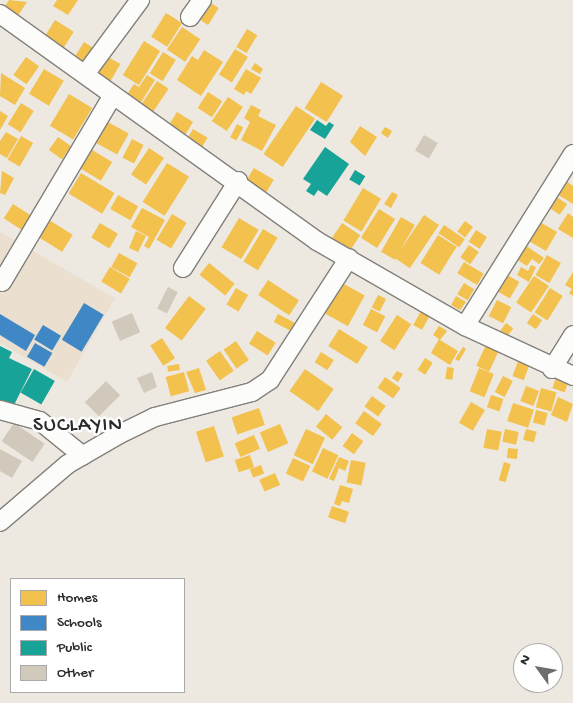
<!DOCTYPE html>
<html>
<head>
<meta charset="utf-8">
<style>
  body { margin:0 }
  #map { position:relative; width:573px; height:703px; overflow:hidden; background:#ede8e0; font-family:"Gochi Hand",sans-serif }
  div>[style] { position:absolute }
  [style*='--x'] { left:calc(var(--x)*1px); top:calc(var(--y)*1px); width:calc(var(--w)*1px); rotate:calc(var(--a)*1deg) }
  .built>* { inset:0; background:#ebe0d0 }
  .homes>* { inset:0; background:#f2c14e; transform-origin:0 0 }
  .schools>* { inset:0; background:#3f88c5; transform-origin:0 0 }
  .public>* { inset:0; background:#17a398; transform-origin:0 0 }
  .building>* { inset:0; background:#d2c9bd; transform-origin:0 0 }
  .roads { filter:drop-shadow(1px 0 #82807c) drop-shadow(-1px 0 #82807c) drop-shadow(0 1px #82807c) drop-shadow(0 -1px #82807c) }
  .minor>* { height:18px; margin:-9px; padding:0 9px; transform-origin:9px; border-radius:9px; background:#fcfcfa }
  span { translate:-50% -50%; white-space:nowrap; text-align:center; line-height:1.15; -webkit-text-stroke:5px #fff; paint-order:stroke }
  .quarter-label { font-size:21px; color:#2b2b2b; letter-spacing:1px }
  .legend { position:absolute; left:10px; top:578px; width:175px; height:115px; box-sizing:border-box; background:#fff; border:1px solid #aaa; margin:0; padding:6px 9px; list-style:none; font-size:15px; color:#2b2b2b }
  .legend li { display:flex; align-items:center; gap:10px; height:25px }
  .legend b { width:25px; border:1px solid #aaa }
  .north { position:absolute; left:513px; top:643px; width:50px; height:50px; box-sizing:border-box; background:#fff; border:1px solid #aaa; border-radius:50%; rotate:302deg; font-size:14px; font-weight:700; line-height:20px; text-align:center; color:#2b2b2b }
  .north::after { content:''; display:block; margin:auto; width:18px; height:22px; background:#6f6d6a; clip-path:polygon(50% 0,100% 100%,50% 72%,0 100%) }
</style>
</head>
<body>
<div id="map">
  <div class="built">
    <i style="clip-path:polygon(0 232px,115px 298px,67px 382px,0 343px)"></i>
  </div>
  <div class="homes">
    <i style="clip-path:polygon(9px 0,27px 2px,17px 17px,4px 8px)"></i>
    <i style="clip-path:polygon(57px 0,78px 0,68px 15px,53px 6px)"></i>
    <i style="left:206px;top:0;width:15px;height:20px;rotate:32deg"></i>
    <i style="left:166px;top:13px;width:19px;height:28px;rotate:32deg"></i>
    <i style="left:55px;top:20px;width:22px;height:23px;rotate:32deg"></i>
    <i style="left:182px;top:27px;width:22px;height:27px;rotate:34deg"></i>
    <i style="left:247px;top:29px;width:12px;height:21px;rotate:31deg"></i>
    <i style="left:144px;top:41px;width:19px;height:40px;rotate:32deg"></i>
    <i style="left:84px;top:42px;width:15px;height:20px;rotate:32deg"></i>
    <i style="left:235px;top:49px;width:15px;height:30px;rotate:32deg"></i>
    <i style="clip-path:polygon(204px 50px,223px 62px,201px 96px,177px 80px,192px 56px,198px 60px)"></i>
    <i style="left:163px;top:52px;width:15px;height:25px;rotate:32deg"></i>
    <i style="left:103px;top:54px;width:20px;height:23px;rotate:30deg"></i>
    <i style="left:26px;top:57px;width:16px;height:22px;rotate:35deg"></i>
    <i style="clip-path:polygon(255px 63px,263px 69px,260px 74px,251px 69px)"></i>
    <i style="left:44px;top:69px;width:23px;height:29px;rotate:31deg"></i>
    <i style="clip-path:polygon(246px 69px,261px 78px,251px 94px,246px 91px,244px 95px,234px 89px)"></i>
    <i style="clip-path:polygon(1px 73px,25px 88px,15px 105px,0 96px)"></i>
    <i style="clip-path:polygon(147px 75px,155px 80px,138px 107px,124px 99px,134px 84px,139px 87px)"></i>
    <i style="left:157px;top:81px;width:14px;height:34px;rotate:34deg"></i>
    <i style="left:321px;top:82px;width:26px;height:31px;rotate:32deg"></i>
    <i style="left:208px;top:92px;width:17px;height:19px;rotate:33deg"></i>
    <i style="left:69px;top:94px;width:27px;height:37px;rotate:31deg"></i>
    <i style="left:228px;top:97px;width:18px;height:29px;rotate:34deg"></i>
    <i style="left:21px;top:103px;width:15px;height:25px;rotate:32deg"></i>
    <i style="clip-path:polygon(251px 105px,261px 110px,258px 116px,276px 125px,262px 151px,241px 140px,250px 122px,244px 118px)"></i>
    <i style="left:296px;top:106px;width:23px;height:58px;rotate:34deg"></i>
    <i style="clip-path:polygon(0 111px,8px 116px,0 130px)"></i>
    <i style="left:177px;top:112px;width:19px;height:18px;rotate:32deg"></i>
    <i style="left:106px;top:121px;width:26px;height:24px;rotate:29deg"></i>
    <i style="left:237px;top:124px;width:7px;height:15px;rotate:27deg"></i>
    <i style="clip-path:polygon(360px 126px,377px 137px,365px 156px,350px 142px)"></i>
    <i style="clip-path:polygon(385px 127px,392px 131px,388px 138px,381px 133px)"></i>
    <i style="left:193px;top:129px;width:17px;height:15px;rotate:31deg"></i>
    <i style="clip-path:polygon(6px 132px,18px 139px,7px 158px,0 154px,0 141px)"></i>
    <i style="left:21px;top:136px;width:14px;height:27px;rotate:30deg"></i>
    <i style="left:58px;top:137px;width:16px;height:16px;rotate:35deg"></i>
    <i style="left:132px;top:139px;width:13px;height:21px;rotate:27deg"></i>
    <i style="left:89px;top:148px;width:27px;height:22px;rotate:31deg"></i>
    <i style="left:149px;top:148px;width:18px;height:32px;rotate:34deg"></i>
    <i style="left:167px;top:163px;width:26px;height:46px;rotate:32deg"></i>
    <i style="left:254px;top:168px;width:23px;height:15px;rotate:31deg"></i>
    <i style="clip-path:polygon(2px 171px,14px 178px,5px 195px,0 193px)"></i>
    <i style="left:81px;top:173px;width:39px;height:24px;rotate:31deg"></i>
    <i style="clip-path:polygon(566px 181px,573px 186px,573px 204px,557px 194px)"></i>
    <i style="left:363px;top:188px;width:21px;height:38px;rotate:31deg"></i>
    <i style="clip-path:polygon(392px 192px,398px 195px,391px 208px,384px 204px)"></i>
    <i style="left:118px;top:195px;width:23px;height:16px;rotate:29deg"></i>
    <i style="left:554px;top:195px;width:16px;height:13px;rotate:35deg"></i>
    <i style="left:13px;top:204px;width:24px;height:17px;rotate:33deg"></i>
    <i style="clip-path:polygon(142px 208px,165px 220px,149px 249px,144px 246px,149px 237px,131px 227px)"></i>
    <i style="left:379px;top:209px;width:19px;height:34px;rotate:32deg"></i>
    <i style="clip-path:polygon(568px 213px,573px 217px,573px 238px,558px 229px)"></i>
    <i style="left:172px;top:214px;width:17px;height:30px;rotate:31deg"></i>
    <i style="left:424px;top:215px;width:18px;height:52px;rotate:34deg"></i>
    <i style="left:401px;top:217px;width:16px;height:40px;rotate:30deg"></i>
    <i style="left:239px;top:218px;width:23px;height:34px;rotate:31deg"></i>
    <i style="left:49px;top:220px;width:28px;height:20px;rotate:32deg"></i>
    <i style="left:465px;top:221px;width:10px;height:13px;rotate:37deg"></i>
    <i style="left:538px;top:221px;width:22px;height:22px;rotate:30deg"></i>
    <i style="left:100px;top:223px;width:21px;height:17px;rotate:31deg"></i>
    <i style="left:342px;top:223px;width:22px;height:19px;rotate:34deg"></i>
    <i style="left:444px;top:225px;width:25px;height:10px;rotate:34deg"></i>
    <i style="left:263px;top:229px;width:17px;height:38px;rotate:31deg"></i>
    <i style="left:476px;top:230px;width:13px;height:14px;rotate:32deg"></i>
    <i style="clip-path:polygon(136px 231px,146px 236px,138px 252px,129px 248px)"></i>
    <i style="left:438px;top:235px;width:22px;height:33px;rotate:32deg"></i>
    <i style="clip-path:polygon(522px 243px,544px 258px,539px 264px,532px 259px,527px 266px,513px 257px)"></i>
    <i style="left:469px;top:245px;width:12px;height:15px;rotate:35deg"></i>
    <i style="left:119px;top:253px;width:21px;height:16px;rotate:29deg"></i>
    <i style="left:547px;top:255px;width:16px;height:23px;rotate:30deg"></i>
    <i style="left:464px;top:262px;width:23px;height:13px;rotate:31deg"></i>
    <i style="left:209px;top:263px;width:33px;height:15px;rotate:39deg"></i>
    <i style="clip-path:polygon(531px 265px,536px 267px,529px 282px,517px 275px,521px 267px,528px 271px)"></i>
    <i style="left:110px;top:267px;width:23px;height:17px;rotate:31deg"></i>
    <i style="left:502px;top:272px;width:20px;height:19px;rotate:30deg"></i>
    <i style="clip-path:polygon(573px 272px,573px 296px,569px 293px,572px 289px,565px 285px)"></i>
    <i style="left:534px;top:276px;width:18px;height:32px;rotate:34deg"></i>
    <i style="left:268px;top:280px;width:37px;height:18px;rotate:33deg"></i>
    <i style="left:342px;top:283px;width:26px;height:35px;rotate:29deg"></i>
    <i style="left:464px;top:283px;width:12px;height:13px;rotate:31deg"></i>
    <i style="left:236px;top:288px;width:14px;height:19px;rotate:30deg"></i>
    <i style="left:550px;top:288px;width:15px;height:29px;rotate:32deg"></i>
    <i style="left:378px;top:295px;width:9px;height:14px;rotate:27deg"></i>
    <i style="left:189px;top:296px;width:21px;height:40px;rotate:37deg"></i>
    <i style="clip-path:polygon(456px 296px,466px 302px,460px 310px,451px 305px)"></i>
    <i style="left:497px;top:300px;width:16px;height:18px;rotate:27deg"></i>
    <i style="left:371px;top:309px;width:16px;height:18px;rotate:27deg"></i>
    <i style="left:421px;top:311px;width:10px;height:16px;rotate:29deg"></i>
    <i style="left:278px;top:314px;width:21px;height:9px;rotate:28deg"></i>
    <i style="left:533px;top:314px;width:11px;height:11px;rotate:34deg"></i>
    <i style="left:397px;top:315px;width:17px;height:31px;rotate:33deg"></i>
    <i style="left:506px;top:323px;width:9px;height:14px;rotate:36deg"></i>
    <i style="clip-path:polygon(439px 326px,447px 331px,440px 340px,458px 351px,450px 365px,431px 353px,439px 339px,433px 335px)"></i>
    <i style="left:339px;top:329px;width:34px;height:20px;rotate:32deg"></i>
    <i style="left:257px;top:331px;width:22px;height:15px;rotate:32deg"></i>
    <i style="left:162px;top:338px;width:24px;height:14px;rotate:57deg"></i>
    <i style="left:236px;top:341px;width:23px;height:15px;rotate:56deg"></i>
    <i style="left:486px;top:345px;width:14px;height:23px;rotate:25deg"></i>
    <i style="clip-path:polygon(463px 347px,466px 349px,459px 361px,455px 359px)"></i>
    <i style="left:220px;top:351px;width:24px;height:17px;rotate:55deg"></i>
    <i style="left:321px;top:352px;width:15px;height:12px;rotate:32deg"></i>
    <i style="left:425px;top:358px;width:9px;height:14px;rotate:32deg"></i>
    <i style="left:518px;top:361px;width:12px;height:16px;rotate:20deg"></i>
    <i style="left:179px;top:364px;width:6px;height:12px;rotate:81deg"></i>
    <i style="left:447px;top:367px;width:7px;height:12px;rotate:8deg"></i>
    <i style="clip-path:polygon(199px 368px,206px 390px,195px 393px,186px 372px)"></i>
    <i style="left:479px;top:368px;width:16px;height:25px;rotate:22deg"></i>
    <i style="left:305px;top:369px;width:35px;height:27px;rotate:35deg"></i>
    <i style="clip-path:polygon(397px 371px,403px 374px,398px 382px,392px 378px)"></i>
    <i style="left:184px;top:372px;width:20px;height:19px;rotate:75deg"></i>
    <i style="left:557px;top:374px;width:13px;height:15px;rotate:18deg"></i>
    <i style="left:503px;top:376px;width:11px;height:18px;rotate:27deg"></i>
    <i style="left:385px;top:377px;width:19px;height:13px;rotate:35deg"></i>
    <i style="left:526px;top:386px;width:14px;height:16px;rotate:21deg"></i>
    <i style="left:541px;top:388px;width:16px;height:20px;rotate:15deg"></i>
    <i style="left:491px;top:395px;width:13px;height:13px;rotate:18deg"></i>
    <i style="left:372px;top:396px;width:17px;height:13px;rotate:36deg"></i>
    <i style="clip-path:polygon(558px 397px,573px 404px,567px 422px,551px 415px)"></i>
    <i style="left:471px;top:402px;width:16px;height:24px;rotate:30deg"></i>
    <i style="left:513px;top:403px;width:22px;height:19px;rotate:18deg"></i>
    <i style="left:259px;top:408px;width:18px;height:29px;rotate:71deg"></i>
    <i style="left:536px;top:410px;width:12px;height:13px;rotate:14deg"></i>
    <i style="left:364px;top:411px;width:22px;height:15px;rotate:36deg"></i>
    <i style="left:326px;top:414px;width:21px;height:16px;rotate:39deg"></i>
    <i style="left:280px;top:424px;width:21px;height:22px;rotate:67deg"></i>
    <i style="left:214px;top:426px;width:32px;height:19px;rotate:72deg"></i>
    <i style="left:306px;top:429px;width:21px;height:29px;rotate:25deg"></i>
    <i style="left:487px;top:429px;width:15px;height:19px;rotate:11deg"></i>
    <i style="left:505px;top:429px;width:14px;height:13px;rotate:12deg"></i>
    <i style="left:526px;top:429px;width:11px;height:11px;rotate:15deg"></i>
    <i style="left:352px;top:433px;width:14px;height:16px;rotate:36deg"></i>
    <i style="left:254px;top:435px;width:15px;height:21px;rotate:67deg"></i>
    <i style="left:323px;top:448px;width:17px;height:26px;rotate:25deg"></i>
    <i style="left:508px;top:448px;width:10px;height:10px;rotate:6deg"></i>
    <i style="left:250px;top:455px;width:13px;height:16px;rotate:72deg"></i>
    <i style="clip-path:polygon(339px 457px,349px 461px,345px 471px,339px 468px,334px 481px,329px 479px)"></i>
    <i style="left:293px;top:458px;width:19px;height:17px;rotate:25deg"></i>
    <i style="left:351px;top:460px;width:15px;height:23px;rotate:11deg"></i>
    <i style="left:504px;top:462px;width:7px;height:19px;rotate:16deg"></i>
    <i style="left:261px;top:465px;width:9px;height:12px;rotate:69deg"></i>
    <i style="left:275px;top:473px;width:13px;height:17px;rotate:67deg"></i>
    <i style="clip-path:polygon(340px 485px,353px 489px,349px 503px,342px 501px,340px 506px,334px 504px)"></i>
    <i style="left:332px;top:506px;width:18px;height:12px;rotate:19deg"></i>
  </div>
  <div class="schools">
    <i style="left:84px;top:303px;width:23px;height:43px;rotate:31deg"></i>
    <i style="clip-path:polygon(0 314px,35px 335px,26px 351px,0 335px)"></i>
    <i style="left:43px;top:325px;width:21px;height:17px;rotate:31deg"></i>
    <i style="left:35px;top:343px;width:20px;height:16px;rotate:30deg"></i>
  </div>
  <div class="public">
    <i style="clip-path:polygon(317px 120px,326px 126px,329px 122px,334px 125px,325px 139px,310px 130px)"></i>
    <i style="clip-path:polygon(325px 147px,349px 164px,327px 196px,318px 190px,314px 196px,306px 191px,311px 184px,303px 179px)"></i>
    <i style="left:355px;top:170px;width:12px;height:11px;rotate:31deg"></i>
    <i style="clip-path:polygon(0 346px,12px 352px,9px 358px,32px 369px,11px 411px,0 406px)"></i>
    <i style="left:34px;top:369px;width:24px;height:27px;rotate:30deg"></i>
  </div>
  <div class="building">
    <i style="left:424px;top:135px;width:16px;height:18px;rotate:30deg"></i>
    <i style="left:168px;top:287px;width:11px;height:24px;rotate:27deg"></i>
    <i style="left:132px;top:313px;width:21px;height:22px;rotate:67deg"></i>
    <i style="clip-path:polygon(152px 372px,157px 387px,144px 393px,137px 378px)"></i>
    <i style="left:106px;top:381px;width:20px;height:30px;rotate:45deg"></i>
    <i style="left:14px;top:423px;width:37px;height:22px;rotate:34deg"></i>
    <i style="clip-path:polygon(0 449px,22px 461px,12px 478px,0 471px)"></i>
  </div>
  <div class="roads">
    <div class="minor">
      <i style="--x:0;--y:14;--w:390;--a:35.6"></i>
      <i style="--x:317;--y:241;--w:171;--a:29.9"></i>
      <i style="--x:465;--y:326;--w:119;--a:24.8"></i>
      <i style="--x:190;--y:17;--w:21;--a:-55"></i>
      <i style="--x:86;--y:73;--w:91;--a:-53.5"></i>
      <i style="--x:183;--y:268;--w:103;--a:-57.7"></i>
      <i style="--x:2;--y:282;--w:217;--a:-59.3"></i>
      <i style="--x:465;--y:326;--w:203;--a:-57.9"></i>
      <i style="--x:552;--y:369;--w:40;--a:-58"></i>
      <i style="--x:0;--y:410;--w:41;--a:15.4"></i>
      <i style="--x:40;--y:421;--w:55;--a:39.1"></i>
      <i style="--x:0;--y:522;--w:89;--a:-40.5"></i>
      <i style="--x:68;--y:464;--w:60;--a:-30"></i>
      <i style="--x:120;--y:434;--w:39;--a:-26"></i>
      <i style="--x:155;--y:417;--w:100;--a:-14.5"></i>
      <i style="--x:252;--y:392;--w:22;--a:-34"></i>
      <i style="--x:270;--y:380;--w:145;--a:-57.1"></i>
    </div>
  </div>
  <div class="quarter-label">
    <span style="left:78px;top:427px">SUCLAYIN</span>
  </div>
  <ul class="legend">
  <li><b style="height:14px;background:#f2c14e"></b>Homes</li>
  <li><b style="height:14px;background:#3f88c5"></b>Schools</li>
  <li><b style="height:14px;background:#17a398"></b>Public</li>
  <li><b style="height:14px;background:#d2c9bd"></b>Other</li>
  </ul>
  <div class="north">N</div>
</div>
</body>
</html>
